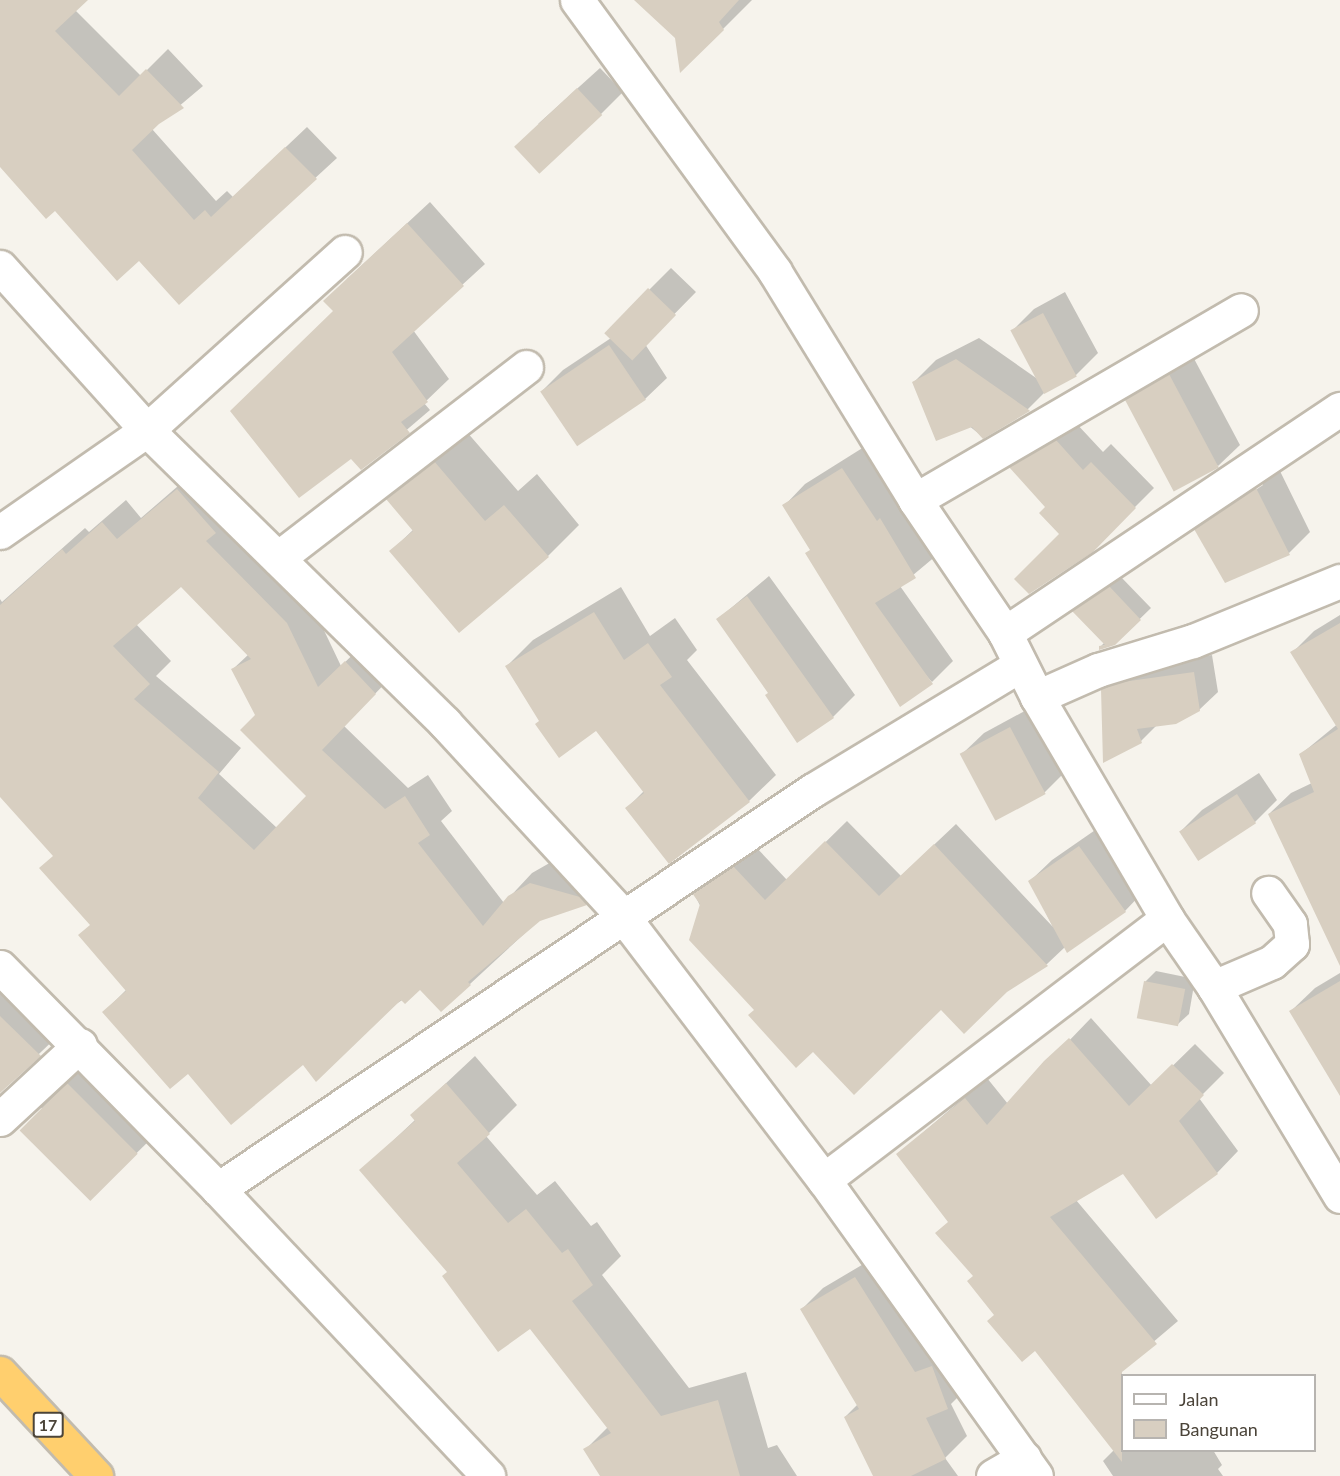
<!DOCTYPE html>
<html>
<head>
<meta charset="utf-8">
<style>
  body { margin:0 }
  #map { position:relative; width:1340px; height:1476px; overflow:hidden; background:#f6f3ec; font-family:Lato,sans-serif }
  div>[style] { position:absolute }
  [style*='--x'] { left:calc(var(--x)*1px); top:calc(var(--y)*1px); width:calc(var(--w)*1px); rotate:calc(var(--a)*1deg) }
  .shadow>* { inset:0; background:#0003 }
  .building>* { inset:0; background:#d8cfc1; transform-origin:0 0 }
  .roads { filter:drop-shadow(2px 0 #c2bbae) drop-shadow(-2px 0 #c2bbae) drop-shadow(0 2px #c2bbae) drop-shadow(0 -2px #c2bbae) }
  .minor>* { height:33px; margin:-16.5px; padding:0 16.5px; transform-origin:16.5px; border-radius:16.5px; background:#fff }
  .highway>* { height:33px; margin:-16.5px; padding:0 16.5px; transform-origin:16.5px; border-radius:16.5px; background:#ffcf6e }
  span { translate:-50% -50%; white-space:nowrap; text-align:center; line-height:1.15; -webkit-text-stroke:4.5px #fff; paint-order:stroke }
  .shield-label span { padding:2px 4px; background:#fff; border:2px solid; border-radius:4px; -webkit-text-stroke-width:0 }
  .shield-label { font-size:16px; color:#4b4439; font-weight:700 }
  .legend { position:absolute; left:1121px; top:1374px; width:195px; height:78px; box-sizing:border-box; background:#fff; border:2px solid #b7b4b0; margin:0; padding:8px 10px; list-style:none; font-size:18px; color:#4b4439 }
  .legend li { display:flex; align-items:center; gap:12px; height:30px }
  .legend b { width:30px; border:2px solid #b7b4b0 }
</style>
</head>
<body>
<div id="map">
  <div class="shadow">
    <i style="clip-path:polygon(0 0,86px 0,75px 10px,141px 76px,168px 49px,203px 86px,152px 129px,216px 201px,227px 191px,233px 197px,307px 127px,337px 158px,179px 303px,139px 259px,55px 208px,0 164px)"></i>
    <i style="clip-path:polygon(666px 0,752px 0,723px 29px,676px 37px)"></i>
    <i style="clip-path:polygon(600px 68px,623px 92px,601px 114px,538px 124px)"></i>
    <i style="clip-path:polygon(430px 202px,485px 264px,413px 330px,449px 379px,424px 403px,430px 410px,362px 468px,335px 311px,347px 279px)"></i>
    <i style="clip-path:polygon(671px 268px,696px 292px,645px 344px,667px 378px,645px 399px,542px 391px,563px 370px,611px 338px,606px 333px)"></i>
    <i style="clip-path:polygon(1065px 292px,1098px 353px,1076px 375px,1048px 389px,1028px 409px,983px 437px,914px 382px,936px 360px,979px 338px,1039px 380px,1012px 331px,1034px 309px)"></i>
    <i style="clip-path:polygon(1191px 353px,1240px 445px,1218px 466px,1127px 399px,1149px 378px)"></i>
    <i style="clip-path:polygon(1075px 422px,1103px 452px,1111px 444px,1154px 488px,1092px 550px,1061px 534px,1047px 507px,1011px 467px,1030px 448px)"></i>
    <i style="clip-path:polygon(466px 431px,518px 491px,537px 474px,579px 525px,548px 556px,391px 551px,414px 529px,388px 499px,419px 467px)"></i>
    <i style="clip-path:polygon(864px 447px,937px 555px,900px 586px,953px 661px,932px 682px,811px 549px,784px 506px,805px 484px)"></i>
    <i style="clip-path:polygon(evenodd,200px 467px,310px 601px,341px 666px,368px 640px,397px 671px,344px 726px,408px 788px,428px 775px,452px 811px,441px 821px,504px 903px,532px 873px,553px 861px,609px 881px,586px 904px,539px 920px,470px 984px,421px 988px,304px 1063px,188px 1072px,104px 1012px,127px 989px,54px 855px,0 795px,0 599px,2px 602px,85px 528px,89px 532px,126px 500px,141px 518px,200px 467px,181px 585px,249px 654px,233px 669px,308px 796px,277px 828px,219px 774px,241px 748px,156px 676px,171px 661px,136px 624px,181px 585px)"></i>
    <i style="clip-path:polygon(evenodd,1278px 467px,1310px 532px,1289px 553px,1196px 529px,1218px 508px,1278px 467px,1262px 482px,1263px 485px,1218px 515px,1218px 511px,1262px 482px)"></i>
    <i style="clip-path:polygon(769px 576px,855px 695px,833px 717px,798px 741px,770px 692px,718px 619px)"></i>
    <i style="clip-path:polygon(1120px 576px,1151px 608px,1114px 644px,1101px 646px,1105px 642px,1074px 611px)"></i>
    <i style="clip-path:polygon(621px 587px,650px 636px,675px 618px,697px 650px,687px 660px,776px 775px,749px 801px,669px 862px,627px 808px,644px 791px,596px 729px,540px 720px,507px 666px,533px 640px)"></i>
    <i style="clip-path:polygon(1340px 615px,1340px 701px,1292px 653px,1314px 631px)"></i>
    <i style="clip-path:polygon(1212px 655px,1218px 692px,1199px 710px,1157px 725px,1141px 741px,1102px 690px,1121px 672px,1141px 665px)"></i>
    <i style="clip-path:polygon(1032px 707px,1066px 771px,1044px 793px,962px 754px,984px 733px)"></i>
    <i style="clip-path:polygon(1340px 722px,1340px 905px,1269px 814px,1291px 793px,1312px 783px,1301px 754px)"></i>
    <i style="clip-path:polygon(1259px 773px,1277px 800px,1255px 822px,1181px 831px,1202px 810px)"></i>
    <i style="clip-path:polygon(847px 821px,901px 876px,956px 824px,1053px 927px,1030px 881px,1052px 860px,1101px 826px,1146px 889px,1125px 911px,1065px 947px,1047px 964px,1006px 991px,941px 1008px,813px 1050px,755px 1010px,694px 894px,716px 872px,755px 846px,787px 880px)"></i>
    <i style="clip-path:polygon(1156px 971px,1195px 979px,1189px 1014px,1178px 1024px,1145px 982px)"></i>
    <i style="clip-path:polygon(0 973px,61px 1033px,0 1091px)"></i>
    <i style="clip-path:polygon(1340px 973px,1340px 1093px,1291px 1011px,1315px 988px)"></i>
    <i style="clip-path:polygon(1091px 1018px,1152px 1086px,1195px 1044px,1224px 1073px,1199px 1098px,1238px 1151px,1217px 1173px,1156px 1217px,1123px 1172px,1076px 1200px,1178px 1321px,1079px 1405px,1035px 1349px,995px 1315px,950px 1221px,898px 1154px,987px 1078px,1008px 1104px)"></i>
    <i style="clip-path:polygon(475px 1056px,517px 1105px,486px 1136px,537px 1195px,555px 1181px,591px 1226px,597px 1222px,621px 1256px,602px 1275px,689px 1388px,746px 1372px,768px 1448px,777px 1445px,797px 1476px,601px 1476px,585px 1450px,608px 1427px,530px 1327px,449px 1271px,362px 1170px,415px 1120px,412px 1115px)"></i>
    <i style="clip-path:polygon(89px 1062px,158px 1132px,90px 1199px,41px 1107px)"></i>
    <i style="clip-path:polygon(877px 1256px,969px 1386px,951px 1404px,967px 1436px,945px 1458px,958px 1476px,874px 1476px,845px 1417px,858px 1404px,802px 1309px,823px 1288px)"></i>
    <i style="clip-path:polygon(1122px 1442px,1122px 1450px,1213px 1450px,1222px 1465px,1218px 1469px,1223px 1476px,1113px 1476px,1103px 1461px)"></i>
  </div>
  <div class="building">
    <i style="clip-path:polygon(0 0,88px 0,55px 31px,119px 96px,146px 69px,184px 108px,159px 124px,132px 150px,194px 220px,205px 210px,211px 217px,285px 147px,317px 179px,179px 305px,139px 261px,117px 281px,55px 211px,46px 219px,0 167px)"></i>
    <i style="clip-path:polygon(634px 0,739px 0,719px 22px,724px 30px,680px 73px,675px 38px)"></i>
    <i style="left:577px;top:88px;width:37px;height:86px;rotate:47deg"></i>
    <i style="clip-path:polygon(407px 223px,464px 286px,392px 352px,428px 402px,401px 422px,410px 433px,361px 470px,351px 459px,299px 498px,230px 411px,333px 311px,323px 301px)"></i>
    <i style="left:648px;top:288px;width:39px;height:63px;rotate:44deg"></i>
    <i style="left:1043px;top:313px;width:72px;height:37px;rotate:62deg"></i>
    <i style="left:609px;top:345px;width:66px;height:83px;rotate:56deg"></i>
    <i style="clip-path:polygon(956px 359px,1029px 410px,1030px 411px,983px 439px,972px 427px,936px 441px,912px 382px)"></i>
    <i style="left:1169px;top:374px;width:106px;height:51px;rotate:62deg"></i>
    <i style="clip-path:polygon(1056px 440px,1083px 470px,1091px 462px,1136px 508px,1093px 552px,1029px 594px,1014px 579px,1059px 534px,1039px 513px,1045px 507px,1009px 467px)"></i>
    <i style="clip-path:polygon(434px 461px,485px 521px,504px 505px,549px 557px,459px 633px,389px 551px,413px 531px,386px 499px)"></i>
    <i style="clip-path:polygon(842px 468px,877px 521px,880px 518px,916px 578px,875px 603px,933px 684px,900px 707px,805px 553px,810px 550px,782px 505px)"></i>
    <i style="clip-path:polygon(1256px 488px,1290px 555px,1225px 583px,1194px 529px)"></i>
    <i style="clip-path:polygon(evenodd,177px 489px,216px 533px,206px 541px,287px 623px,318px 687px,345px 661px,376px 694px,322px 750px,385px 809px,405px 796px,430px 835px,418px 843px,483px 926px,508px 896px,530px 883px,580px 897px,587px 905px,540px 921px,468px 982px,471px 985px,441px 1012px,420px 990px,405px 1004px,401px 1000px,316px 1082px,303px 1065px,231px 1125px,188px 1074px,170px 1089px,102px 1012px,126px 991px,78px 935px,90px 925px,39px 868px,53px 856px,0 797px,0 605px,62px 549px,66px 554px,102px 522px,117px 539px,177px 489px,181px 587px,251px 659px,231px 669px,255px 715px,240px 730px,306px 796px,254px 850px,198px 798px,219px 772px,134px 699px,150px 684px,113px 646px,181px 587px)"></i>
    <i style="clip-path:polygon(1109px 586px,1141px 620px,1115px 645px,1099px 650px,1099px 646px,1105px 645px,1072px 611px)"></i>
    <i style="clip-path:polygon(747px 596px,834px 718px,797px 743px,765px 695px,768px 693px,716px 619px)"></i>
    <i style="clip-path:polygon(594px 612px,624px 660px,648px 643px,672px 677px,660px 685px,750px 802px,669px 864px,625px 808px,644px 793px,596px 731px,559px 758px,535px 724px,539px 721px,505px 666px)"></i>
    <i style="clip-path:polygon(1340px 623px,1340px 966px,1268px 814px,1314px 792px,1299px 754px,1338px 729px,1290px 652px)"></i>
    <i style="clip-path:polygon(1194px 672px,1200px 711px,1176px 724px,1137px 729px,1142px 743px,1103px 763px,1101px 689px,1122px 682px)"></i>
    <i style="left:1010px;top:727px;width:76px;height:57px;rotate:62deg"></i>
    <i style="left:1237px;top:794px;width:35px;height:69px;rotate:57deg"></i>
    <i style="clip-path:polygon(825px 841px,879px 896px,934px 844px,1048px 966px,1007px 992px,964px 1034px,941px 1010px,854px 1095px,813px 1052px,796px 1068px,748px 1015px,754px 1010px,689px 940px,700px 904px,692px 893px,733px 866px,765px 900px)"></i>
    <i style="clip-path:polygon(1079px 846px,1126px 912px,1067px 953px,1028px 881px)"></i>
    <i style="left:1144px;top:981px;width:42px;height:38px;rotate:11deg"></i>
    <i style="clip-path:polygon(1340px 981px,1340px 1096px,1289px 1011px)"></i>
    <i style="clip-path:polygon(0 1016px,41px 1056px,0 1093px)"></i>
    <i style="clip-path:polygon(1069px 1038px,1129px 1106px,1172px 1064px,1204px 1095px,1179px 1121px,1218px 1174px,1156px 1219px,1123px 1174px,1050px 1217px,1157px 1344px,1122px 1372px,1122px 1462px,1035px 1351px,1022px 1362px,987px 1321px,994px 1315px,967px 1281px,973px 1276px,935px 1233px,948px 1222px,896px 1154px,965px 1098px,987px 1125px,1044px 1061px)"></i>
    <i style="left:67px;top:1083px;width:100px;height:67px;rotate:45deg"></i>
    <i style="clip-path:polygon(446px 1083px,490px 1134px,457px 1163px,508px 1223px,526px 1209px,562px 1253px,568px 1249px,593px 1285px,572px 1301px,661px 1416px,718px 1400px,740px 1476px,600px 1476px,583px 1449px,611px 1433px,530px 1329px,498px 1352px,442px 1276px,447px 1272px,359px 1170px,415px 1121px,410px 1115px)"></i>
    <i style="clip-path:polygon(855px 1277px,915px 1372px,932px 1366px,948px 1409px,926px 1418px,946px 1459px,911px 1476px,873px 1476px,844px 1417px,859px 1409px,800px 1309px)"></i>
  </div>
  <div class="roads">
    <div class="minor">
      <i style="--x:577;--y:0;--w:336;--a:53.9"></i>
      <i style="--x:775;--y:272;--w:268;--a:58.4"></i>
      <i style="--x:915;--y:500;--w:161;--a:55.9"></i>
      <i style="--x:1005;--y:633;--w:72;--a:63.4"></i>
      <i style="--x:1037;--y:697;--w:257;--a:59.6"></i>
      <i style="--x:1167;--y:919;--w:83;--a:55.3"></i>
      <i style="--x:1214;--y:987;--w:244;--a:58.9"></i>
      <i style="--x:0;--y:267;--w:219;--a:48"></i>
      <i style="--x:147;--y:430;--w:418;--a:44.5"></i>
      <i style="--x:445;--y:723;--w:261;--a:47.3"></i>
      <i style="--x:622;--y:915;--w:333;--a:52.7"></i>
      <i style="--x:824;--y:1180;--w:364;--a:54.4"></i>
      <i style="--x:915;--y:500;--w:377;--a:-30.2"></i>
      <i style="--x:0;--y:532;--w:179;--a:-34.8"></i>
      <i style="--x:147;--y:430;--w:266;--a:-42"></i>
      <i style="--x:278;--y:558;--w:313;--a:-37.6"></i>
      <i style="--x:1005;--y:633;--w:403;--a:-33.8"></i>
      <i style="--x:1037;--y:697;--w:67;--a:-23.9"></i>
      <i style="--x:1098;--y:670;--w:99;--a:-17"></i>
      <i style="--x:1193;--y:641;--w:159;--a:-22.2"></i>
      <i style="--x:0;--y:967;--w:311;--a:45.5"></i>
      <i style="--x:218;--y:1189;--w:394;--a:46.7"></i>
      <i style="--x:1214;--y:987;--w:63;--a:-23.3"></i>
      <i style="--x:1272;--y:962;--w:27;--a:-42"></i>
      <i style="--x:1292;--y:944;--w:20;--a:-96"></i>
      <i style="--x:1290;--y:924;--w:38;--a:-125"></i>
      <i style="--x:0;--y:1119;--w:109;--a:-42.8"></i>
      <i style="--x:824;--y:1180;--w:431;--a:-37.3"></i>
      <i style="--x:218;--y:1189;--w:716;--a:-33.85"></i>
      <i style="--x:813;--y:790;--w:242;--a:-31.1"></i>
      <i style="--x:993;--y:1476;--w:36;--a:-30"></i>
    </div>
    <div class="highway">
      <i style="--x:0;--y:1373;--w:141;--a:47"></i>
    </div>
  </div>
  <div class="shield-label">
    <span style="left:48px;top:1425px">17</span>
  </div>
  <ul class="legend">
  <li><b style="height:8px;background:#fff"></b>Jalan</li>
  <li><b style="height:16px;background:#d8cfc1"></b>Bangunan</li>
  </ul>
</div>
</body>
</html>
